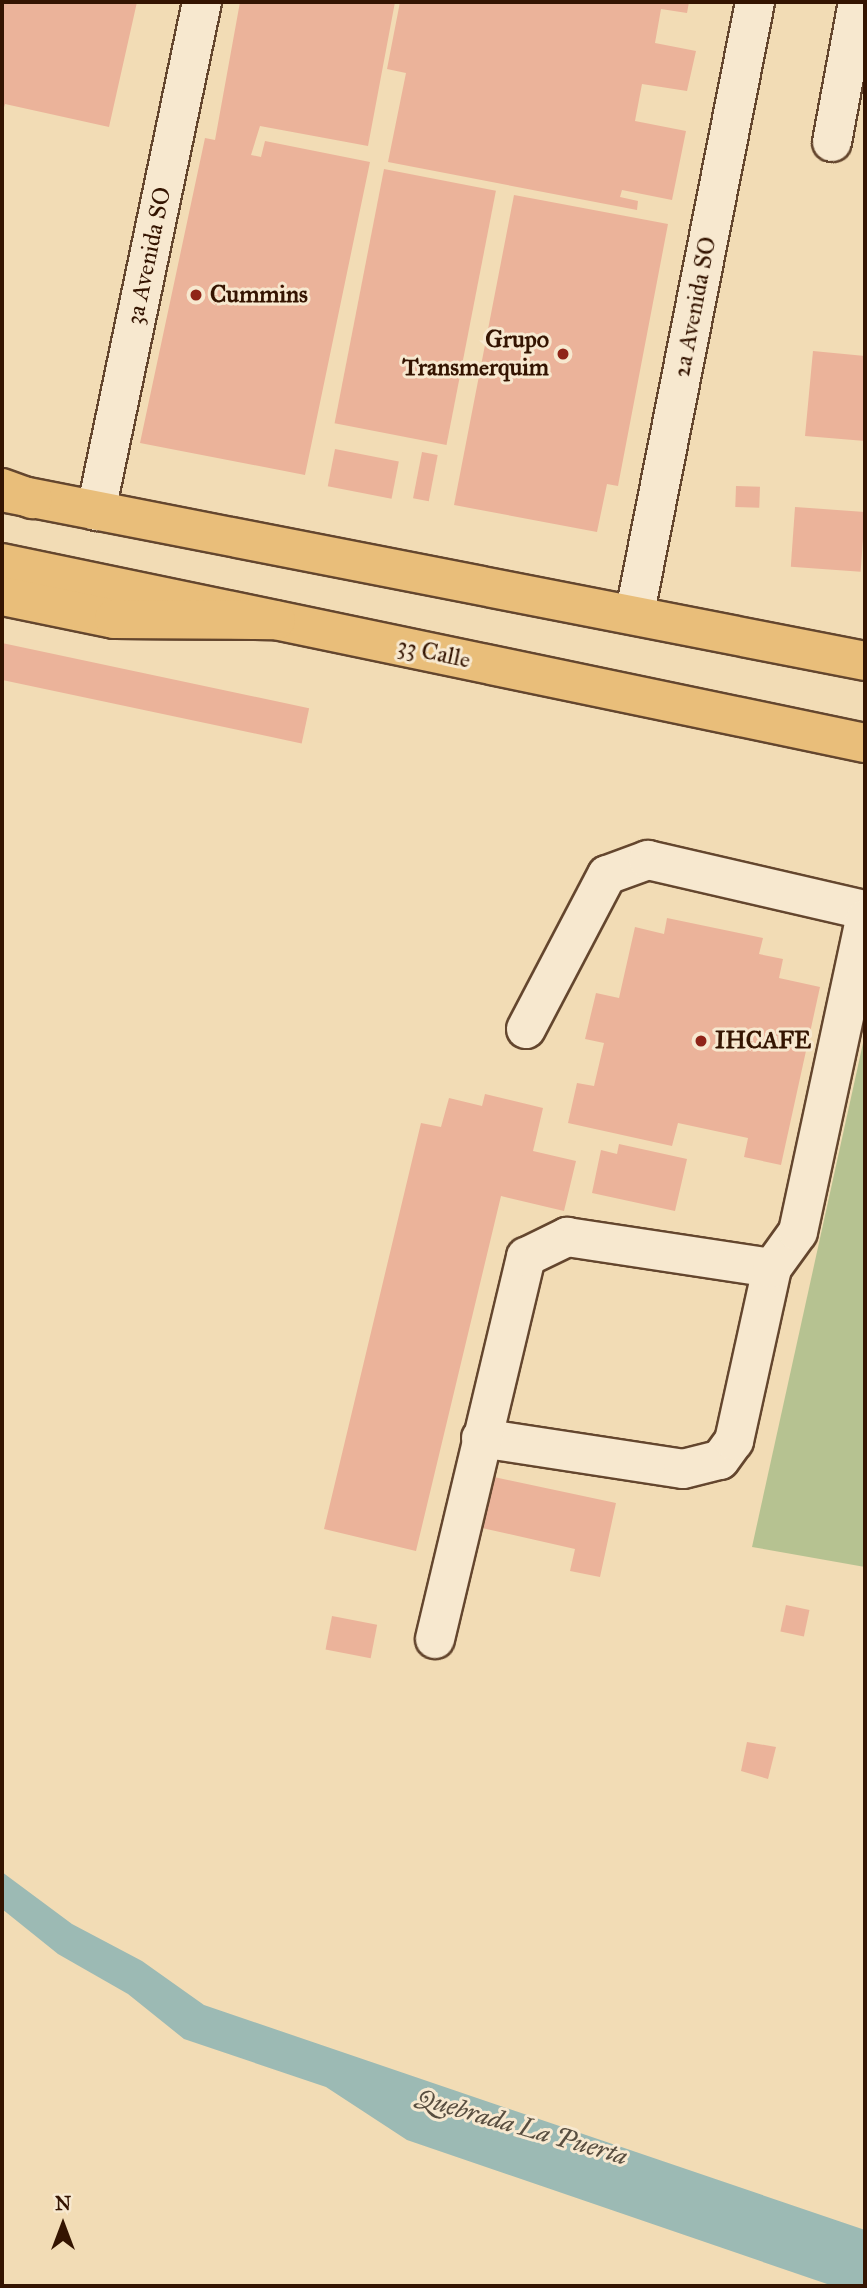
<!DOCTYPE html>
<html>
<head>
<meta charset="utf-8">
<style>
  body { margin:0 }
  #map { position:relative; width:867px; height:2288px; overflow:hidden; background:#f2dcb5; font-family:"IM FELL Great Primer",serif }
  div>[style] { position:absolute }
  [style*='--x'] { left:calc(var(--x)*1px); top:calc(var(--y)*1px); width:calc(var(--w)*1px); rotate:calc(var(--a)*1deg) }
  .green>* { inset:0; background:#b6c291 }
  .water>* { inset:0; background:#9cbab4 }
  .building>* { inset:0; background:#ebb39a; transform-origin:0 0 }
  .roads { filter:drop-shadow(2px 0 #64462e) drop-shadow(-2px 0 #64462e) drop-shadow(0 2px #64462e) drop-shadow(0 -2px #64462e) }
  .minor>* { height:38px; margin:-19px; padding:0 19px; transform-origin:19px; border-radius:19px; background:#f7e8cf }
  .major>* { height:38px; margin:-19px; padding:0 19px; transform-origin:19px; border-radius:19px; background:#e9be7a }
  .highway>* { height:38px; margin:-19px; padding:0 19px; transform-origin:19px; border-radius:19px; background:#e9be7a }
  .dots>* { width:19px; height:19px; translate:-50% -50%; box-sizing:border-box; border:4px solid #f7e8cf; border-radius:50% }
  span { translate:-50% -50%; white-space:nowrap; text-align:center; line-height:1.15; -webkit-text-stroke:6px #f7e8cf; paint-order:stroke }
  .street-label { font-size:24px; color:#341401 }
  .poi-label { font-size:24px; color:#341401; font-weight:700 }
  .left { translate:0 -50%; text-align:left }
  .right { translate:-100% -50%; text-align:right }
  .water-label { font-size:26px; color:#584e40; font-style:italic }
  .frame { position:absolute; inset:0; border:4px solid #341401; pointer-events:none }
  .north { position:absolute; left:28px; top:2190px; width:70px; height:70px; -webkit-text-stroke:5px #f7e8cf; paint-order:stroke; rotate:0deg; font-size:19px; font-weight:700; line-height:28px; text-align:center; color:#341401 }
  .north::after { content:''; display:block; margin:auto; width:24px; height:32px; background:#341401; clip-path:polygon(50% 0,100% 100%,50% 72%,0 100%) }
</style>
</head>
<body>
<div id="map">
  <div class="green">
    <i style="clip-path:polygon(865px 1034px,865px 1567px,752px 1547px)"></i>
  </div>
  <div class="water">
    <i style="clip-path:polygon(2px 1872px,72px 1924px,142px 1961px,204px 2005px,865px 2230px,865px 2286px,833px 2286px,407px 2140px,326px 2087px,184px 2039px,128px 1994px,58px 1954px,2px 1909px)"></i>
  </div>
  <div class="building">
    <i style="clip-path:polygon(2px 2px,137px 2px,109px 127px,5px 104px,2px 114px)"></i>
    <i style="clip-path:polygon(240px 2px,395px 2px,368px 146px,260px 126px,251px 155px,261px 157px,265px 141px,370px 162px,305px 475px,140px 443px,205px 138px,215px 140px)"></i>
    <i style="clip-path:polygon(400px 2px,689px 2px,687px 13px,661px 9px,655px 43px,696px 51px,687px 91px,642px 84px,635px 121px,686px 131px,672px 200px,622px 190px,620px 197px,638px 201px,637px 210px,388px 162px,406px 73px,387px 69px)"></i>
    <i style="left:384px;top:169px;width:114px;height:259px;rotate:11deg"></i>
    <i style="clip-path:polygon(514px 195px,668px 224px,618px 486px,607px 484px,597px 532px,454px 505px)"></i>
    <i style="clip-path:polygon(813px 351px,865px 356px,865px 441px,805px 436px)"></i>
    <i style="left:335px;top:449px;width:65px;height:38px;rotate:11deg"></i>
    <i style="left:422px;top:452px;width:16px;height:47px;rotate:11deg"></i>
    <i style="left:736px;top:486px;width:24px;height:21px;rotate:2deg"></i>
    <i style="left:795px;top:507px;width:70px;height:60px;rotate:4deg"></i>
    <i style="left:2px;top:643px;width:314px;height:36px;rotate:12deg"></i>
    <i style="clip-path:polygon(667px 918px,763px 938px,759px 954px,783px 959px,779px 978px,820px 987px,781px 1165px,744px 1157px,748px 1138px,678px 1123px,672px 1146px,568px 1123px,577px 1083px,594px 1086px,604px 1043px,585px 1039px,596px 993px,619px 998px,635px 927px,664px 934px)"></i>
    <i style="clip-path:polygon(485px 1094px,543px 1108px,533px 1151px,576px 1161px,564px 1211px,501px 1196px,416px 1551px,324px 1529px,421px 1123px,441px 1127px,449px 1098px,482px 1106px)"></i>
    <i style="clip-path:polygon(619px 1144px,687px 1159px,675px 1211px,592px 1193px,601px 1150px,617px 1154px)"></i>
    <i style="clip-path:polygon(494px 1477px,616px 1503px,600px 1577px,570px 1571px,575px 1549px,482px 1528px)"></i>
    <i style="left:786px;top:1605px;width:24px;height:27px;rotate:12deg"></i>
    <i style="left:332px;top:1616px;width:46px;height:34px;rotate:11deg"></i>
    <i style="clip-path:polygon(747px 1742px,776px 1747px,768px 1779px,741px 1771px)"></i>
  </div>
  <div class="roads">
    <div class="minor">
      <i style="--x:832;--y:142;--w:142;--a:-79.5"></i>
      <i style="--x:96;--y:511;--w:520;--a:-78.24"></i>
      <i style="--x:635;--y:612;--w:622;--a:-78.87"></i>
      <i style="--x:526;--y:1029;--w:174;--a:-62.3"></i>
      <i style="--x:607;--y:875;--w:44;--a:-20.1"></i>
      <i style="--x:648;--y:860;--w:223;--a:13"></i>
      <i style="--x:481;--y:1438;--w:204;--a:8.7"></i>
      <i style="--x:683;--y:1469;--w:38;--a:-14"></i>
      <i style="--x:720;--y:1460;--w:24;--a:-54"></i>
      <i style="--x:734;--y:1441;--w:177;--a:-77.6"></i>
      <i style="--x:435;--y:1639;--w:393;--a:-76.6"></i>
      <i style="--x:526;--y:1257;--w:46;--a:-26"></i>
      <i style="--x:567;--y:1237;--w:207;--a:8.6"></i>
      <i style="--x:772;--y:1268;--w:44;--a:-54.2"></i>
      <i style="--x:798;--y:1232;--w:320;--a:-77.9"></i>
    </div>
    <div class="major">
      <i style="--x:2;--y:492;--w:879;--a:11.08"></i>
      <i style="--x:2;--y:563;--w:882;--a:11.78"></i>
    </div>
    <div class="highway">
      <i style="--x:2;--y:488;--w:33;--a:20"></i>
      <i style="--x:2;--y:596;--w:114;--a:11.6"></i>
      <i style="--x:114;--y:619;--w:162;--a:0.4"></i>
    </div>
  </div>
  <div class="dots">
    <i style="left:196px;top:295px;background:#8f2418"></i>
    <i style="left:563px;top:354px;background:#8f2418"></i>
    <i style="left:701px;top:1041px;background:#8f2418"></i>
  </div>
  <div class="street-label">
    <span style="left:149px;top:256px;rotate:-78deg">3a Avenida SO</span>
    <span style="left:695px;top:307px;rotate:-79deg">2a Avenida SO</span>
    <span style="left:434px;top:653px;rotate:12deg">33 Calle</span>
  </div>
  <div class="poi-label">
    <span class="left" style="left:210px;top:295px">Cummins</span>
    <span class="right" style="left:549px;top:354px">Grupo<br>Transmerquim</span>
    <span class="left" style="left:715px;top:1041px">IHCAFE</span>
  </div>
  <div class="water-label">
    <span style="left:522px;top:2127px;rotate:16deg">Quebrada La Puerta</span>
  </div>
  <div class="frame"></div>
  <div class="north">N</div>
</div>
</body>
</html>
